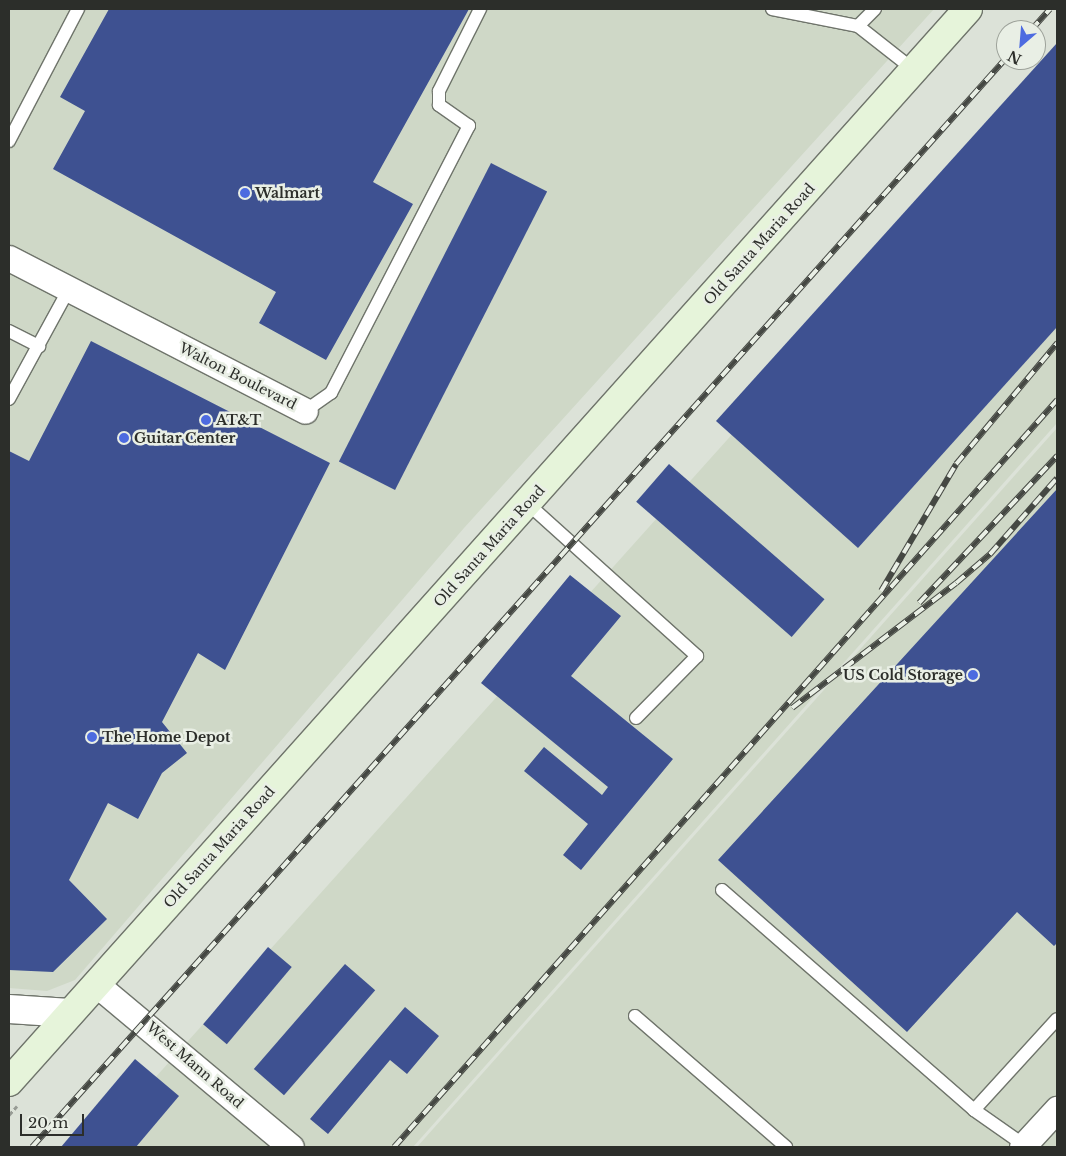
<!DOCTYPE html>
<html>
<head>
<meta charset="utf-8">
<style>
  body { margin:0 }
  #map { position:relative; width:1066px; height:1156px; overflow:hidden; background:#dce2d8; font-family:"Libre Baskerville",serif }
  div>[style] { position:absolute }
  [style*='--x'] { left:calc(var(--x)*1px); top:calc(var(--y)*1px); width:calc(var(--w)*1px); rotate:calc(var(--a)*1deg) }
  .built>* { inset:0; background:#cfd8c7 }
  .building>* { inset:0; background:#3e5191; transform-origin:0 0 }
  .path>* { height:3px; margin-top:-1.5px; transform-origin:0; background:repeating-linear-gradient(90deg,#979b94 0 5px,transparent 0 7.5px) }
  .roads { filter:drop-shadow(1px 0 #6f746b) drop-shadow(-1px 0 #6f746b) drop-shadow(0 1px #6f746b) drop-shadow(0 -1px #6f746b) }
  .service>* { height:12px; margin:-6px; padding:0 6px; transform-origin:6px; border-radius:6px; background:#fff }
  .minor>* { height:25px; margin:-12.5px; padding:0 12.5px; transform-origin:12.5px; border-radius:12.5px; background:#fff }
  .tertiary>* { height:28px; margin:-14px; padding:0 14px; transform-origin:14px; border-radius:14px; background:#fff }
  .secondary>* { height:28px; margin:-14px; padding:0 14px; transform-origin:14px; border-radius:14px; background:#e6f4da }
  .rail>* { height:5.5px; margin-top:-2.75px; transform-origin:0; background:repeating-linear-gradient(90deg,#e9efe5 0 11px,#454843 0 22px); box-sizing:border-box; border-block:1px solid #454843 }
  .dots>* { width:14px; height:14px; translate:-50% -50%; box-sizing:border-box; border:2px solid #e9efe5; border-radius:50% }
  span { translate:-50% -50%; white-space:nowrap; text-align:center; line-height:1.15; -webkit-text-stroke:5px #e9efe5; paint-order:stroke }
  .poi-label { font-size:14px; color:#2c2e2a; font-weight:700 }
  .left { translate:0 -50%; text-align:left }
  .right { translate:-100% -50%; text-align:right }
  .street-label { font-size:14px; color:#2c2e2a }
  .frame { position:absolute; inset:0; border:10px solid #2c2e2a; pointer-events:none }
  .north { position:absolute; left:996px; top:20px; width:50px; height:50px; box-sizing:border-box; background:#e9efe5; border:1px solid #9da29a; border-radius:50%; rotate:207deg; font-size:14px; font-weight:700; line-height:20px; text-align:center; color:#2c2e2a }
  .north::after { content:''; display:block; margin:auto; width:18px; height:22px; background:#4d6be0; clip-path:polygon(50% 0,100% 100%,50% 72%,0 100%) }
  .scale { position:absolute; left:20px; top:1114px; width:64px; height:22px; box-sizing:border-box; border:2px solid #2c2e2a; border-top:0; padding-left:6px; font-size:15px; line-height:18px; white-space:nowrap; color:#2c2e2a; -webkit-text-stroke:4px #e9efe5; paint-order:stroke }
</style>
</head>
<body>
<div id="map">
  <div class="built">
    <i style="clip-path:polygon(9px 9px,934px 9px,464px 528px,75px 980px,47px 991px,9px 988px)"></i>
    <i style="clip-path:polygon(1057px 72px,1057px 423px,413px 1147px,93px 1147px)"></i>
    <i style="clip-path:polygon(1057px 428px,1057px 1147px,417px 1147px)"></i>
  </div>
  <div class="building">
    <i style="clip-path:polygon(109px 9px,469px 9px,373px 182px,413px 204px,326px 360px,259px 323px,276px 292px,53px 169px,85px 111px,60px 97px)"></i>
    <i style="clip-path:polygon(1057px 43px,1057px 327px,858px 548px,716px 421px)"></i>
    <i style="left:491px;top:163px;width:63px;height:335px;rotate:27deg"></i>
    <i style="clip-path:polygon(91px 341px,330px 463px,225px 670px,198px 653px,162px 722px,187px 753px,162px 773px,138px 819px,108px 803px,69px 880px,107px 919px,53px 972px,9px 970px,9px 451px,29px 461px)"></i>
    <i style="left:669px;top:464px;width:206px;height:50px;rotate:41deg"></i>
    <i style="clip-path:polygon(1057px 489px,1057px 943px,1054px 946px,1017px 912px,907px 1032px,718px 860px)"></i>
    <i style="clip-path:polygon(570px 575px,621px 616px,571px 676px,673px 759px,581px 870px,563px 855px,588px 824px,524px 771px,544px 747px,602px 795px,608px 787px,481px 683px)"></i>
    <i style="left:268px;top:947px;width:31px;height:101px;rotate:40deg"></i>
    <i style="left:345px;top:964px;width:40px;height:139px;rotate:41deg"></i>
    <i style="clip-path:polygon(405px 1007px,439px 1036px,407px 1074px,390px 1060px,328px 1134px,310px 1119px)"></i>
    <i style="clip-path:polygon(135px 1059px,179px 1096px,136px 1147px,61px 1147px)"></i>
  </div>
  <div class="path">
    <i style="--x:9;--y:1115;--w:12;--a:-48"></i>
  </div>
  <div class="roads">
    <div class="service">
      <i style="--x:772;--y:9;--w:88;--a:11.2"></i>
      <i style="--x:858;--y:26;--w:71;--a:38.2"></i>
      <i style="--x:858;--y:26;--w:24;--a:-45"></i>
      <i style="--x:9;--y:141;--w:149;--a:-62.4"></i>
      <i style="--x:9;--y:331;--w:34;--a:27"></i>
      <i style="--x:9;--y:399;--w:125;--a:-61.4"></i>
      <i style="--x:305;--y:411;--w:32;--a:-35"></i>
      <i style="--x:331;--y:393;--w:301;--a:-62.7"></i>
      <i style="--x:469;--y:126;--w:37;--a:-145"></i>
      <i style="--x:439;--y:105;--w:14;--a:-90"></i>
      <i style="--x:439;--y:91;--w:92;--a:-63.4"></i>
      <i style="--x:527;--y:503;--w:229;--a:42"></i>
      <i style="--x:697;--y:656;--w:87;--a:134.5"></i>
      <i style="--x:722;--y:890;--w:335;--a:41.1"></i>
      <i style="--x:974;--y:1110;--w:61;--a:35"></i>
      <i style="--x:635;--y:1016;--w:200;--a:40.9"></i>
      <i style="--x:974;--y:1110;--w:123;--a:-47.6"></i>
    </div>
    <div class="minor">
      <i style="--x:9;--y:258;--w:333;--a:27.3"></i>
      <i style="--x:96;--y:984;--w:254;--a:39.9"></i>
      <i style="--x:1022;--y:1147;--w:52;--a:-47.4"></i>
    </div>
    <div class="tertiary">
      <i style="--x:9;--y:1009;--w:61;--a:3.8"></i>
    </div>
    <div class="secondary">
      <i style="--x:9;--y:1082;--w:1439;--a:-48.21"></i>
    </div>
  </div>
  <div class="rail">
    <i style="--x:1031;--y:30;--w:28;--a:-48"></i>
    <i style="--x:881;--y:591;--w:147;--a:-59.4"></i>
    <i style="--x:956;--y:464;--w:158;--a:-50.1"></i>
    <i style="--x:919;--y:603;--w:202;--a:-46.8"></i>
    <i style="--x:792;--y:708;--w:206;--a:-37.3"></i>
    <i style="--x:956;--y:583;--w:45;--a:-40.5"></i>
    <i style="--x:990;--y:554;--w:101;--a:-48.6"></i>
    <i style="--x:32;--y:1147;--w:1461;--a:-48.19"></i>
    <i style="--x:394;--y:1147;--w:999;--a:-48.41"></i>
  </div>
  <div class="dots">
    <i style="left:245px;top:193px;background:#4d6be0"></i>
    <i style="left:206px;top:420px;background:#4d6be0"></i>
    <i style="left:124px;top:438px;background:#4d6be0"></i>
    <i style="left:973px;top:675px;background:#4d6be0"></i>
    <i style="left:92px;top:737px;background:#4d6be0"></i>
  </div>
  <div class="poi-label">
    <span class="left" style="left:255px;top:193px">Walmart</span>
    <span class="left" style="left:216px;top:420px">AT&amp;T</span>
    <span class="left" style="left:134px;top:438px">Guitar Center</span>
    <span class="right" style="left:963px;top:675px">US Cold Storage</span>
    <span class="left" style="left:102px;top:737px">The Home Depot</span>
  </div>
  <div class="street-label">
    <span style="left:759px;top:244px;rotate:-48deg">Old Santa Maria Road</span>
    <span style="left:238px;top:376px;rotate:27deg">Walton Boulevard</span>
    <span style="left:489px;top:546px;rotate:-48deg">Old Santa Maria Road</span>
    <span style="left:219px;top:847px;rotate:-48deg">Old Santa Maria Road</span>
    <span style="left:195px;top:1065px;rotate:41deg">West Mann Road</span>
  </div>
  <div class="frame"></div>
  <div class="north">N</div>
  <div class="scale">20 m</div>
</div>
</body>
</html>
